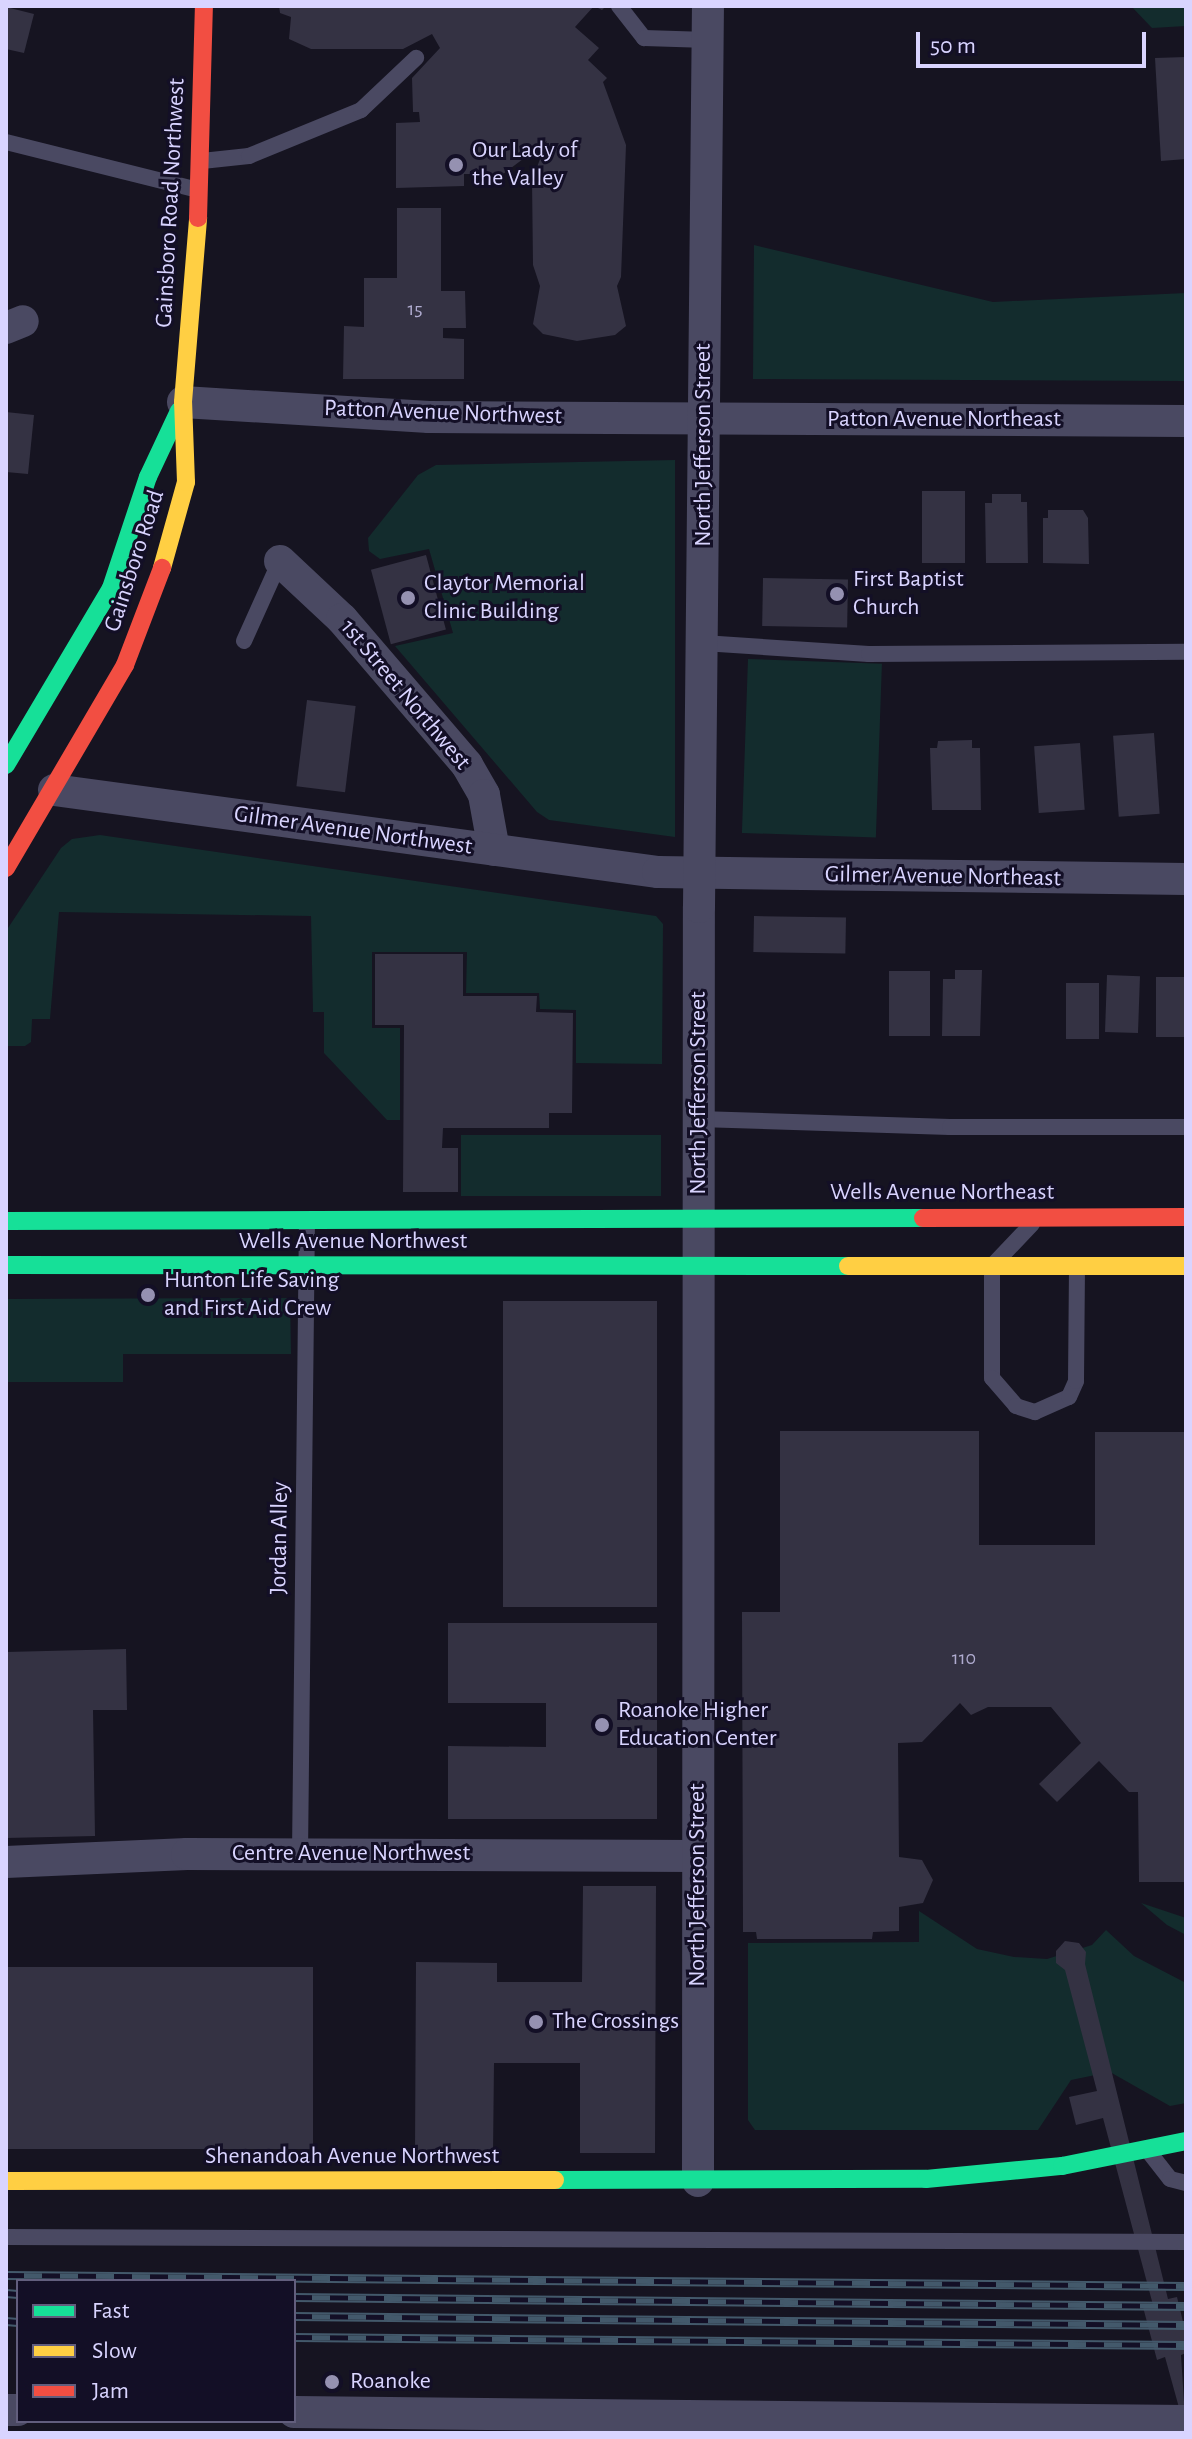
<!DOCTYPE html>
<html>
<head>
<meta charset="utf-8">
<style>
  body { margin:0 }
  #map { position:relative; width:1192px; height:2439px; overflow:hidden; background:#161421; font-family:"Alegreya Sans",sans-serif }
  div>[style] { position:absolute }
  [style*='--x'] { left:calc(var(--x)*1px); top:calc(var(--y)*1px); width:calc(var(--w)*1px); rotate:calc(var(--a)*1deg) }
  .green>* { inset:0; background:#132c2d; transform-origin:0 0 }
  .building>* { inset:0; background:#343243; transform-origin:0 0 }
  .lane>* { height:16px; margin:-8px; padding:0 8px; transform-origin:8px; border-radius:8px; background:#4a4962 }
  .street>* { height:32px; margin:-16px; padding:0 16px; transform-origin:16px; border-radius:16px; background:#4a4962 }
  .fast>* { height:18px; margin:-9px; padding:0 9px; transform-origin:9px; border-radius:9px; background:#16e098 }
  .slow>* { height:18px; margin:-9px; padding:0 9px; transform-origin:9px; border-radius:9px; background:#ffcf43 }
  .jam>* { height:18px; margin:-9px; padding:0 9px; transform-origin:9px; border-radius:9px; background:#f24e42 }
  .rail>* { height:9px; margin-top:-4.5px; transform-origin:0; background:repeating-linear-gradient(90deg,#130f26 0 18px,#43596b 0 36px); box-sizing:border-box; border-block:2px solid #43596b }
  .dots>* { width:22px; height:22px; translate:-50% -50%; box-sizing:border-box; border:4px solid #130f26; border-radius:50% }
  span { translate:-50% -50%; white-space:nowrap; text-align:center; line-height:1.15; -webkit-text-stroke:6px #130f26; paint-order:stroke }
  .number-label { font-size:20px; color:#b0acd0 }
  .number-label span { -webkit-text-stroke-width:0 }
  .poi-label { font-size:24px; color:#d9d4ff }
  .left { translate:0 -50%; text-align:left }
  .street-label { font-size:24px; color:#d9d4ff }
  .frame { position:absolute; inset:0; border:8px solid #d9d4ff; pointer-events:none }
  .legend { position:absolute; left:16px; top:2279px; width:280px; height:144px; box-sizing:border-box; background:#130f26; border:2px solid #625e7d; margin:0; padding:10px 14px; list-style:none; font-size:24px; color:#d9d4ff }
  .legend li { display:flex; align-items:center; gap:16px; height:40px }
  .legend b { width:40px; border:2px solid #625e7d }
  .scale { position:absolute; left:916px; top:32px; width:230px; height:36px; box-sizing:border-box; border:4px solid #d9d4ff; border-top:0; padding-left:10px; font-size:24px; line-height:28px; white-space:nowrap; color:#d9d4ff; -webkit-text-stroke:6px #130f26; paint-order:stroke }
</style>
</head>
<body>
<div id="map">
  <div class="green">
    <i style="clip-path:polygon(1131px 6px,1186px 6px,1186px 26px,1152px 28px)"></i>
    <i style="clip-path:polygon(754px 245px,993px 302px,1186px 293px,1186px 381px,753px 379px)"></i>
    <i style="clip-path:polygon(675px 460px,675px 837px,549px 820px,537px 812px,395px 646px,453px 633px,429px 549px,380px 559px,369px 551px,368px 538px,418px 475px,436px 465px)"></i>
    <i style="left:748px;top:659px;width:134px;height:174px;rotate:2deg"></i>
    <i style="clip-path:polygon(100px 835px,656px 916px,663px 924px,662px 1064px,576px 1063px,576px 1010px,540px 1009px,539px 993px,466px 993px,467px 952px,372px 952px,372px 1028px,400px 1028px,400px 1120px,387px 1120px,324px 1053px,324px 1012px,313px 1012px,311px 916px,59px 912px,50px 1019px,32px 1019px,31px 1042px,25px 1046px,6px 1046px,6px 931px,61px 848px,72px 839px)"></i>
    <i style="left:661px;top:1135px;width:61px;height:200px;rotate:90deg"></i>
    <i style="clip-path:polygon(290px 1298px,291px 1354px,123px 1354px,123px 1382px,6px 1382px,6px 1299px)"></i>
    <i style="clip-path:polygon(1141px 1903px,1186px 1918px,1186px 1935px,1167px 1925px)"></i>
    <i style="clip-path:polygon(919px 1911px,977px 1949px,1014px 1957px,1047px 1959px,1092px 1945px,1106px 1930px,1134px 1956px,1186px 1983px,1186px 2103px,1170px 2106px,1110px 2072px,1071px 2080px,1038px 2130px,755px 2130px,748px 2120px,748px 1943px,919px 1942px)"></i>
  </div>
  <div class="building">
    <i style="clip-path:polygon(279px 6px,606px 6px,602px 10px,594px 6px,575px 27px,599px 48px,588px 60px,607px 78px,603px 82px,626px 145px,621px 277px,617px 286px,626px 326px,615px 335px,577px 341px,543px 334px,533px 324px,540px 286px,533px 265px,532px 180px,547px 141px,503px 174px,464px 174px,464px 186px,396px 188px,396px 123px,420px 122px,419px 112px,413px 112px,412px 78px,440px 48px,432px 34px,403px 49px,311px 49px,289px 39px,291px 17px,280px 13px)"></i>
    <i style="clip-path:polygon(6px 7px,34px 14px,24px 53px,6px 49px)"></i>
    <i style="clip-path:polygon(1186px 57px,1186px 159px,1161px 161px,1155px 58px)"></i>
    <i style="clip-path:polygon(397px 208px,441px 208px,441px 291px,465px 291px,466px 328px,443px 328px,443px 338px,464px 339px,464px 379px,343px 379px,344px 326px,364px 327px,364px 278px,397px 278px)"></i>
    <i style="clip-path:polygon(6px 412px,34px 415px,28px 474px,6px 472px)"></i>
    <i style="left:922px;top:491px;width:43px;height:72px"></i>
    <i style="clip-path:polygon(992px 494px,1021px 494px,1021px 502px,1027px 502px,1028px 563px,986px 563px,985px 503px,992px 503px)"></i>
    <i style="clip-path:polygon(1048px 510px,1083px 510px,1088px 518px,1089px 564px,1043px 563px,1043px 518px,1048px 518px)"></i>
    <i style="left:426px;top:555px;width:77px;height:57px;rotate:75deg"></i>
    <i style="left:763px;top:578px;width:85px;height:48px;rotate:1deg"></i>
    <i style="left:307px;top:700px;width:49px;height:87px;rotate:7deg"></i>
    <i style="left:1154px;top:733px;width:81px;height:41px;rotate:86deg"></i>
    <i style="clip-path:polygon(972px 740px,972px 748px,980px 748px,981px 810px,932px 810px,930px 748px,937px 748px,938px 741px)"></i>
    <i style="left:1080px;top:743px;width:67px;height:46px;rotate:86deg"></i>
    <i style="left:754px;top:916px;width:92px;height:36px;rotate:1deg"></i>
    <i style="clip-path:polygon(375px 954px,463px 954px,463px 996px,537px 996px,536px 1012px,573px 1013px,572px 1113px,549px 1113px,549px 1128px,443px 1128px,442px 1148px,458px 1148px,458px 1192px,403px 1192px,404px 1025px,375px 1025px)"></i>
    <i style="clip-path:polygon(955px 970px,982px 970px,980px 1036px,942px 1036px,943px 979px,955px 979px)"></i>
    <i style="left:889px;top:971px;width:41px;height:65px"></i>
    <i style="left:1107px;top:975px;width:33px;height:57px;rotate:2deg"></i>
    <i style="left:1156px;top:977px;width:30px;height:60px"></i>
    <i style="left:1066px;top:983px;width:33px;height:56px"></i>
    <i style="left:503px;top:1301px;width:154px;height:306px"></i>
    <i style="clip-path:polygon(780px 1431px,979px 1431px,979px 1545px,1095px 1545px,1095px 1432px,1186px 1432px,1186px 1882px,1139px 1882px,1138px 1792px,1129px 1792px,1099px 1761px,1057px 1802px,1039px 1784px,1081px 1743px,1051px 1707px,988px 1707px,971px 1715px,960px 1703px,922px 1742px,898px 1743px,899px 1857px,922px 1860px,933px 1880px,923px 1903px,899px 1907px,899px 1931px,873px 1932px,872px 1939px,757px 1939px,756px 1932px,743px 1932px,742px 1612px,780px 1612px)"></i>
    <i style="clip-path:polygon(448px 1623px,657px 1623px,657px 1819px,448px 1819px,448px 1746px,546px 1747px,546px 1703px,448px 1703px)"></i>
    <i style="clip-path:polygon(126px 1649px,127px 1710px,93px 1710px,95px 1836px,6px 1838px,6px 1652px)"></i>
    <i style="clip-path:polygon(583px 1886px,656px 1886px,655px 2153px,580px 2153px,580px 2063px,494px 2063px,493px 2154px,415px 2153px,416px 1962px,497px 1963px,497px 1982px,582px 1982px)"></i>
    <i style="clip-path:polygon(1065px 1941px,1079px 1943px,1086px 1952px,1085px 1964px,1168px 2299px,1177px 2297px,1186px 2334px,1186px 2353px,1181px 2355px,1186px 2433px,1165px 2357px,1157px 2360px,1143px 2307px,1153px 2305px,1103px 2118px,1076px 2125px,1069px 2097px,1097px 2091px,1065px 1970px,1056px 1963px,1056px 1951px)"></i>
    <i style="left:6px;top:1967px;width:307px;height:182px"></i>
  </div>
  <div class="lane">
    <i style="--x:619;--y:6;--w:41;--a:52"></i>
    <i style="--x:644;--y:38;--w:64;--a:1.8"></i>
    <i style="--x:6;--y:142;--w:198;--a:14"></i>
    <i style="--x:202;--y:161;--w:47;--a:-6.1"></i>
    <i style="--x:249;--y:156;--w:121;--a:-22.3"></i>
    <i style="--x:361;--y:110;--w:76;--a:-43.4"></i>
    <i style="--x:244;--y:641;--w:88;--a:-65.8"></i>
    <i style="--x:703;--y:643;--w:166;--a:3.8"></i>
    <i style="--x:869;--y:654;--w:317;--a:-0.4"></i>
    <i style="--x:699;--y:1119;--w:251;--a:1.8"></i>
    <i style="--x:950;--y:1127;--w:236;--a:0"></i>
    <i style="--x:1032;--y:1224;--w:58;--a:133.6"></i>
    <i style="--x:992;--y:1266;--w:112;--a:90"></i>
    <i style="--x:992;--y:1378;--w:37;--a:49"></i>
    <i style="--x:1016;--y:1406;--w:20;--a:18"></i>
    <i style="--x:1035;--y:1412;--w:37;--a:-24"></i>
    <i style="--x:1069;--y:1397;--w:17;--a:-66"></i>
    <i style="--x:1076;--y:1381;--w:114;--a:-89.5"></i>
    <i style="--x:300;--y:1854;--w:632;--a:-89.37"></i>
    <i style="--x:1149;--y:2152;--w:34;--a:52"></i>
    <i style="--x:1170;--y:2179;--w:16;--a:14"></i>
    <i style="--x:6;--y:2237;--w:1180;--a:0.24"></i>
  </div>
  <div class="street">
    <i style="--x:6;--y:328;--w:18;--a:-22"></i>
    <i style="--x:183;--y:402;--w:246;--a:3.5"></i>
    <i style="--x:429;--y:417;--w:757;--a:0.3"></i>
    <i style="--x:280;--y:561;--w:85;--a:43.1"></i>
    <i style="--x:342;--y:619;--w:192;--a:49.4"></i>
    <i style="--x:467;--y:765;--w:34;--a:60"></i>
    <i style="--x:484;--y:795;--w:56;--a:79.7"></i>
    <i style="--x:54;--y:790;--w:610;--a:7.73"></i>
    <i style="--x:658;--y:872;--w:528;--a:0.76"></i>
    <i style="--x:6;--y:1862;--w:181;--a:-2.5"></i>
    <i style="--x:187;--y:1854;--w:510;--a:0.22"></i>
    <i style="--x:698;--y:2181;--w:1274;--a:-89.96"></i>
    <i style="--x:699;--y:907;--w:901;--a:-89.43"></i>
    <i style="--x:6;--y:2410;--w:12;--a:0"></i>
    <i style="--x:294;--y:2412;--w:892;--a:0.58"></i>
  </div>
  <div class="fast">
    <i style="--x:6;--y:765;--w:206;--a:-59.3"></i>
    <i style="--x:111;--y:588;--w:117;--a:-71.6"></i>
    <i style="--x:148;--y:477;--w:73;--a:-64.8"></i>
    <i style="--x:6;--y:1221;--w:917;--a:-0.19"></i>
    <i style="--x:6;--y:1265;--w:842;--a:0.07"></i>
    <i style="--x:555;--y:2180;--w:371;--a:-0.2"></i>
    <i style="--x:926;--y:2179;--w:137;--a:-5.5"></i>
    <i style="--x:1062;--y:2166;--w:126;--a:-11.4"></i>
  </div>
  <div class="slow">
    <i style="--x:162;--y:568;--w:89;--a:-74.4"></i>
    <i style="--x:186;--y:482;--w:80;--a:-92.1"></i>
    <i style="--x:183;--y:402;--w:185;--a:-85.3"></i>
    <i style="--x:848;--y:1266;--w:338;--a:0"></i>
    <i style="--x:6;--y:2181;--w:549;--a:-0.1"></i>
  </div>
  <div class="jam">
    <i style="--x:198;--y:218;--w:212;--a:-88.4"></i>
    <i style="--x:6;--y:868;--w:235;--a:-59.6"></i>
    <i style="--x:125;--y:665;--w:104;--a:-69.1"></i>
    <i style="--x:923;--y:1218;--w:263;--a:-0.2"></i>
  </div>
  <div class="rail">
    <i style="--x:6;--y:2275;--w:1180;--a:0.53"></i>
    <i style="--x:6;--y:2293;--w:12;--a:5"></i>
    <i style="--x:294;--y:2297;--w:892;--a:0.58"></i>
    <i style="--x:294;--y:2316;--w:892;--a:0.58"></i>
    <i style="--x:6;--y:2321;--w:12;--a:5"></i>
    <i style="--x:294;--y:2337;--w:892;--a:0.51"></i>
  </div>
  <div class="dots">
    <i style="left:456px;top:165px;background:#9591b1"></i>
    <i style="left:837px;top:594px;background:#9591b1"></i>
    <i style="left:408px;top:598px;background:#9591b1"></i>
    <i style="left:148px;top:1295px;background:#9591b1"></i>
    <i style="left:602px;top:1725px;background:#9591b1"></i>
    <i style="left:536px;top:2022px;background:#9591b1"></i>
    <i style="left:332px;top:2382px;background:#9591b1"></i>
  </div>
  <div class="number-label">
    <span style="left:415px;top:309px">15</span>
    <span style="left:964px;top:1658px">110</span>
  </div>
  <div class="poi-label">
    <span class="left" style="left:472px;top:165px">Our Lady of<br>the Valley</span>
    <span class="left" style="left:853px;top:594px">First Baptist<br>Church</span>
    <span class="left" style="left:424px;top:598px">Claytor Memorial<br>Clinic Building</span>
    <span class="left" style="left:164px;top:1295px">Hunton Life Saving<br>and First Aid Crew</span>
    <span class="left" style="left:618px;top:1725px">Roanoke Higher<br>Education Center</span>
    <span class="left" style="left:552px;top:2022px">The Crossings</span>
    <span class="left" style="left:350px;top:2382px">Roanoke</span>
  </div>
  <div class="street-label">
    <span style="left:171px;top:203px;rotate:-87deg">Gainsboro Road Northwest</span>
    <span style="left:443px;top:413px;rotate:2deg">Patton Avenue Northwest</span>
    <span style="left:944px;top:420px">Patton Avenue Northeast</span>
    <span style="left:704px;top:445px;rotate:-90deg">North Jefferson Street</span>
    <span style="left:135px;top:561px;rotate:-72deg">Gainsboro Road</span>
    <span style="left:405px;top:695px;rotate:50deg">1st Street Northwest</span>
    <span style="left:353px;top:831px;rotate:8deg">Gilmer Avenue Northwest</span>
    <span style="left:943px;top:877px;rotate:1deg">Gilmer Avenue Northeast</span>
    <span style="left:699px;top:1093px;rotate:-90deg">North Jefferson Street</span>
    <span style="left:942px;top:1193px">Wells Avenue Northeast</span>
    <span style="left:353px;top:1242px">Wells Avenue Northwest</span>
    <span style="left:280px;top:1538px;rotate:-89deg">Jordan Alley</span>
    <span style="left:351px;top:1854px">Centre Avenue Northwest</span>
    <span style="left:698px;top:1885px;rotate:-90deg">North Jefferson Street</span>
    <span style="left:352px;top:2157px">Shenandoah Avenue Northwest</span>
  </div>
  <div class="frame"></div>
  <ul class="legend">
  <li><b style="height:10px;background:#16e098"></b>Fast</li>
  <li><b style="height:10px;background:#ffcf43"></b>Slow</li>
  <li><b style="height:10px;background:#f24e42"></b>Jam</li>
  </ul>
  <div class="scale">50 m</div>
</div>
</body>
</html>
